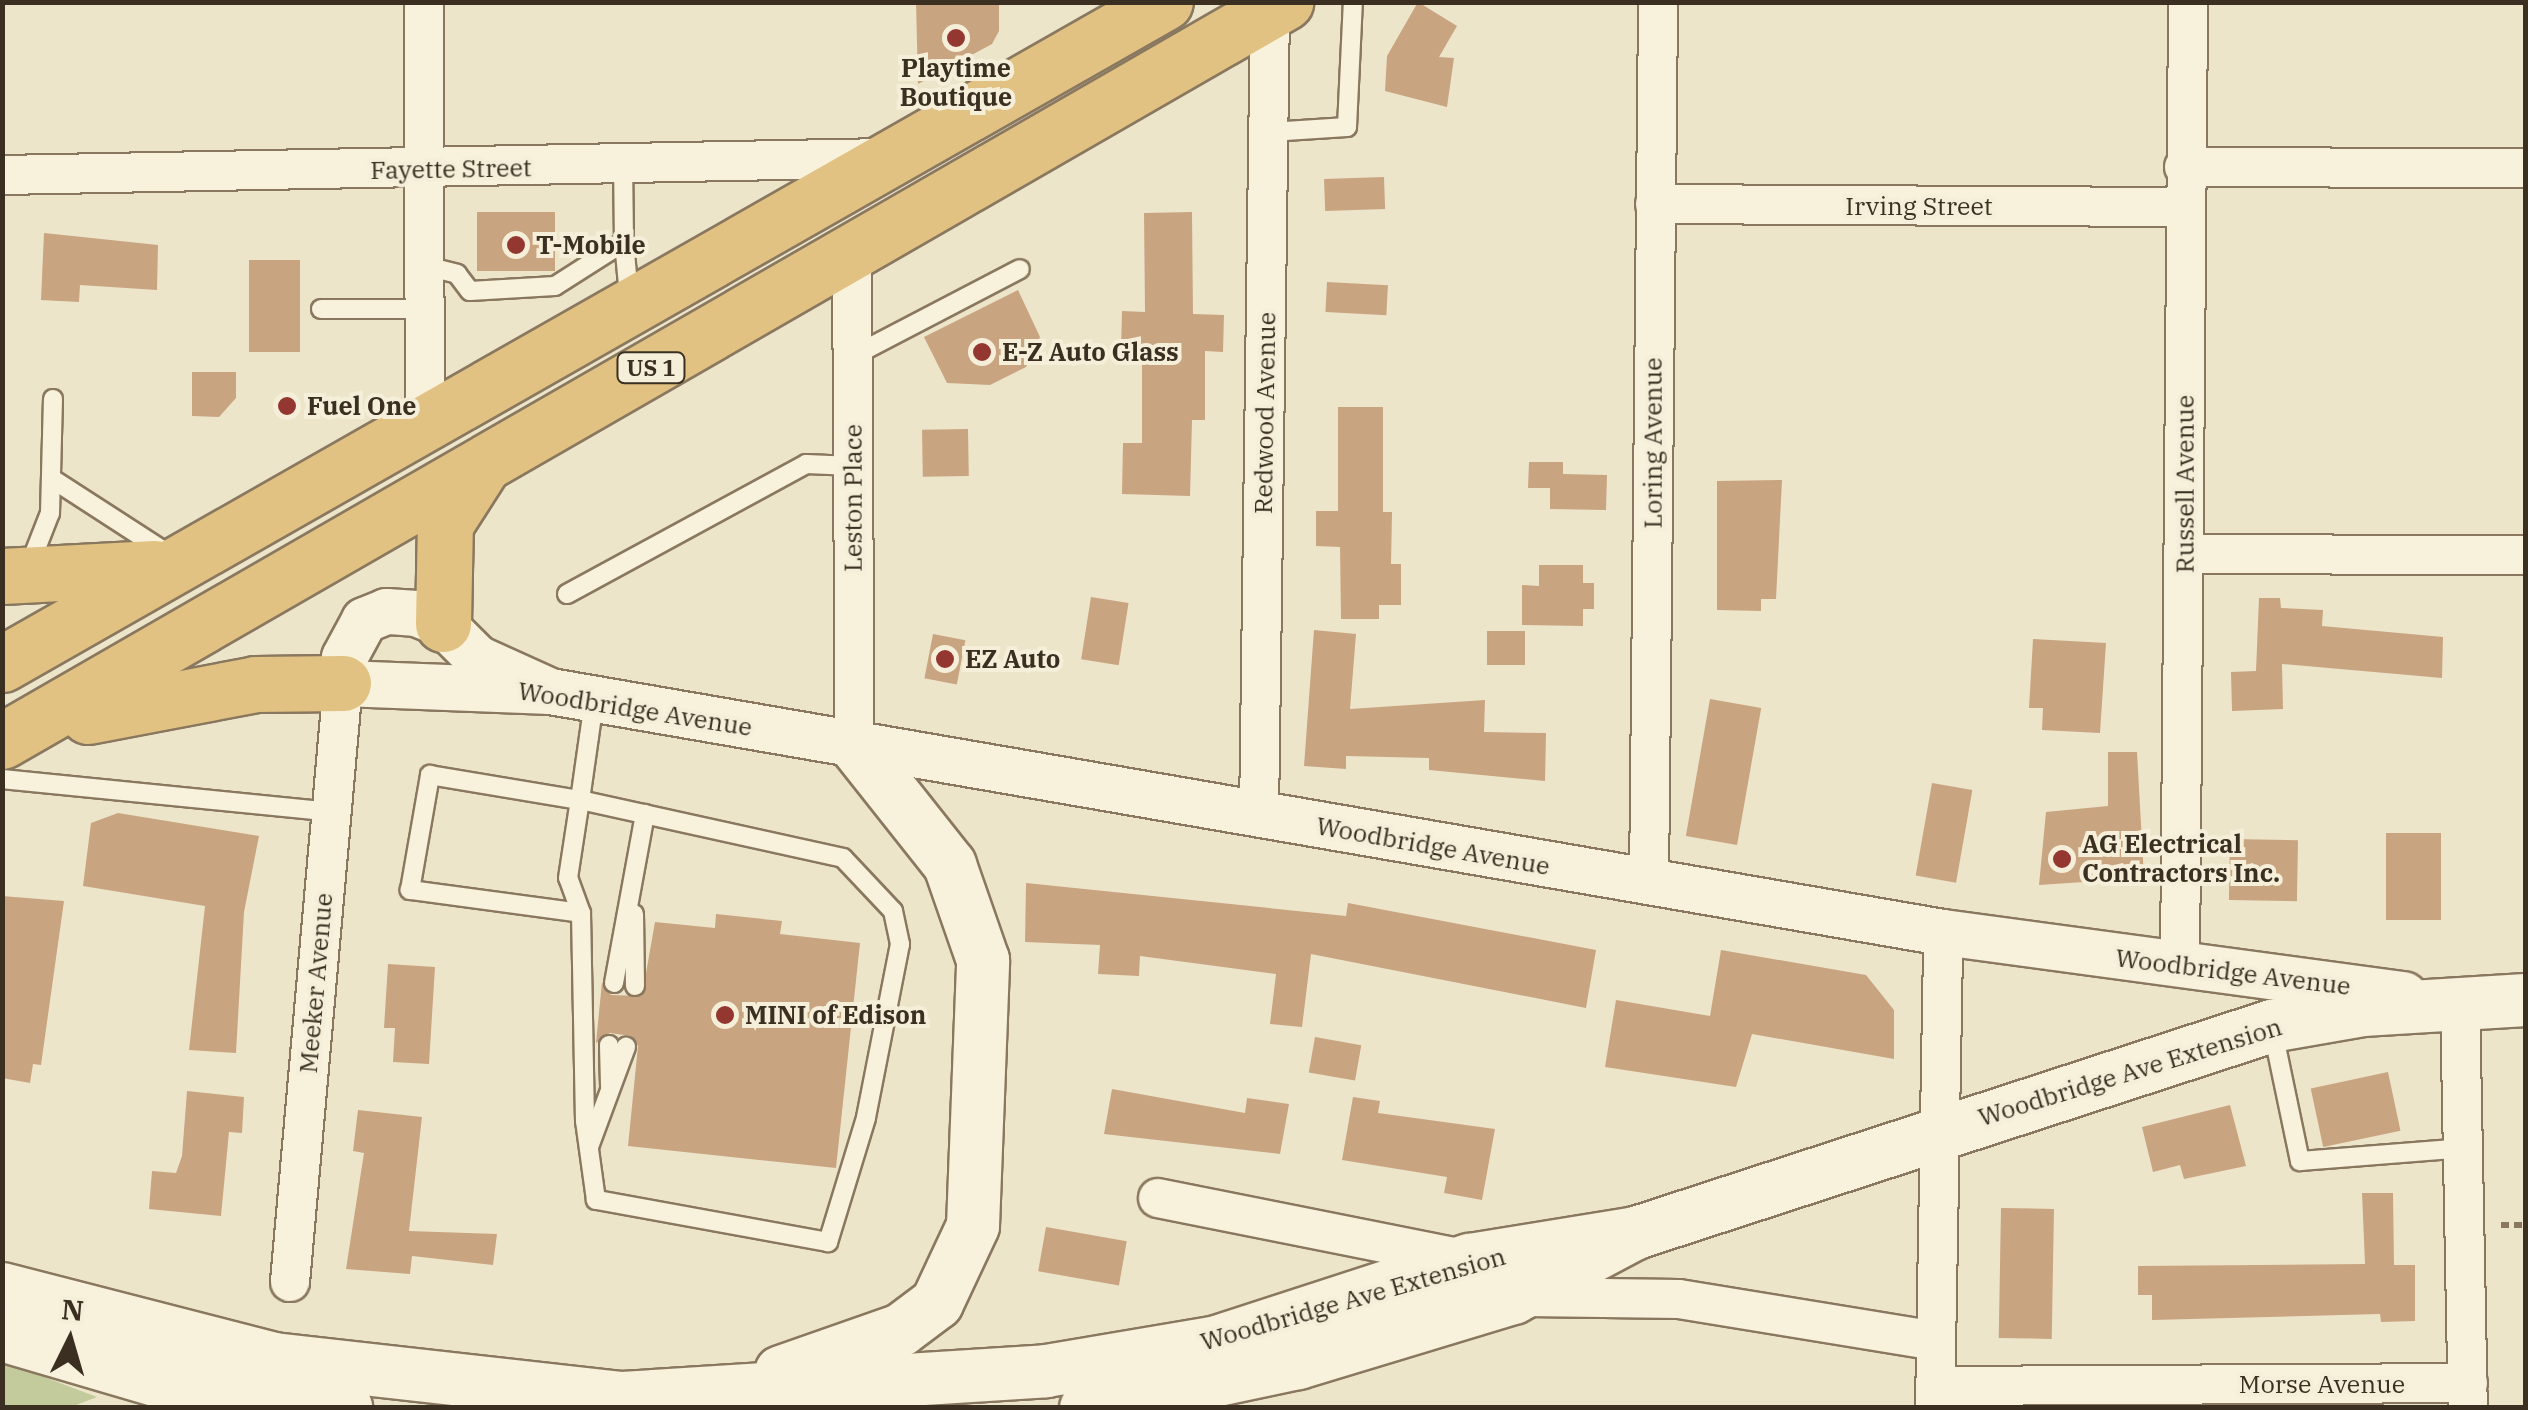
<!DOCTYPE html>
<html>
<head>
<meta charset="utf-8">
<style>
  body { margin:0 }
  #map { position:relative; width:2528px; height:1410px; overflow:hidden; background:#ede5ca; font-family:"IBM Plex Serif",serif }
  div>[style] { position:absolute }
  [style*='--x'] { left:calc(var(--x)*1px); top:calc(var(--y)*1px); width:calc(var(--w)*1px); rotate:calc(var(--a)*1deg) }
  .green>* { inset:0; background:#c3cb9d }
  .building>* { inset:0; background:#c9a481; transform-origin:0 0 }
  .path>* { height:6px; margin-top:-3px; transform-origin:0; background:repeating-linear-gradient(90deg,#89785f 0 8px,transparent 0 13px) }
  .roads { filter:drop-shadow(2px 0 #89785f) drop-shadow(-2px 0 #89785f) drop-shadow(0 2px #89785f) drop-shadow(0 -2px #89785f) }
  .service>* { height:18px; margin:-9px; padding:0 9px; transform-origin:9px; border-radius:9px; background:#f8f2dd }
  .minor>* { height:38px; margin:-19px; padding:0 19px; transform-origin:19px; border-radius:19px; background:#f8f2dd }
  .tertiary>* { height:45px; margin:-22.5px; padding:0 22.5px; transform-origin:22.5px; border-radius:22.5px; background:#f8f2dd }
  .secondary>* { height:52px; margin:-26px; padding:0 26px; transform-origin:26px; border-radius:26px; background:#f8f2dd }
  .trunk>* { height:55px; margin:-27.5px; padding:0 27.5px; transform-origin:27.5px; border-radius:27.5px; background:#e2c282 }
  .dots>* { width:28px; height:28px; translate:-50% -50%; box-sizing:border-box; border:5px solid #f5efd9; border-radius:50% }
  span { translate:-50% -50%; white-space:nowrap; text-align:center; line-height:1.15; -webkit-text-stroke:8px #f5efd9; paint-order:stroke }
  .shield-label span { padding:2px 8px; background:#f5efd9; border:2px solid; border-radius:8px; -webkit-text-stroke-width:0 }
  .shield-label { font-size:22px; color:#3a2f21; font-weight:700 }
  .poi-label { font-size:25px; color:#3a2f21; font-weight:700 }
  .left { translate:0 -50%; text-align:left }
  .street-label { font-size:25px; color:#3a2f21 }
  .frame { position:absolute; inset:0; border:5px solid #3a2f21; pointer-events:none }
  .north { position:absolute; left:20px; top:1290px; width:100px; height:100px; -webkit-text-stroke:8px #f5efd9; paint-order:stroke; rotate:5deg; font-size:28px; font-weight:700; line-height:40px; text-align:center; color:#3a2f21 }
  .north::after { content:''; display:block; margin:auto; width:35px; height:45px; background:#3a2f21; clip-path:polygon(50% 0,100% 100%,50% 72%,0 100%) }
</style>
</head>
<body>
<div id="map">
  <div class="green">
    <i style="clip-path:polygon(2px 1361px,97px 1397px,71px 1407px,3px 1407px)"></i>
  </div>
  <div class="building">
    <i style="clip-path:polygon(916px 2px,999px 2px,999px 31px,992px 44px,918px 84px)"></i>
    <i style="clip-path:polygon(1418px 2px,1457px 26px,1439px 57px,1454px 58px,1447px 107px,1385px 91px,1387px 56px)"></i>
    <i style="left:1384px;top:177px;width:32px;height:60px;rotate:88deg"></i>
    <i style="left:555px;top:212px;width:59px;height:78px;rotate:90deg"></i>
    <i style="clip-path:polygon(1192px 212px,1193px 314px,1224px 315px,1223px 352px,1205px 351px,1205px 420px,1192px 420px,1190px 496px,1122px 494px,1123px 443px,1142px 443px,1142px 349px,1121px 349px,1122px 311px,1145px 312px,1144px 213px)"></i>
    <i style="clip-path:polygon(44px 233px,158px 245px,157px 290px,80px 285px,79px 302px,41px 300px)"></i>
    <i style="left:249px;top:260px;width:51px;height:92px"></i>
    <i style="left:1327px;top:282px;width:61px;height:30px;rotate:3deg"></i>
    <i style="clip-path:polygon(1018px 290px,1040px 337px,1026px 367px,990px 385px,947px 383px,924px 337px)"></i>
    <i style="clip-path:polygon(192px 372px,236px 372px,236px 398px,219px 417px,192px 416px)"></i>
    <i style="clip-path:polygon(1338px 407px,1383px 407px,1383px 512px,1392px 512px,1391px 564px,1401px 564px,1401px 605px,1379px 605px,1379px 619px,1341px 619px,1340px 547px,1316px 546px,1316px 511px,1338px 511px)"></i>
    <i style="left:968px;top:429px;width:47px;height:46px;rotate:89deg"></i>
    <i style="clip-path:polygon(1529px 462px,1563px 462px,1563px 474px,1607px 475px,1606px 510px,1550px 509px,1550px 488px,1528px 488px)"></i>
    <i style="clip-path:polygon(1782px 480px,1776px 599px,1761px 599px,1761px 611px,1717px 610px,1717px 481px)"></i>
    <i style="clip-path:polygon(1539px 565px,1583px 565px,1583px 583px,1594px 583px,1594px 609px,1583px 609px,1583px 626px,1522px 625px,1522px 585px,1539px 586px)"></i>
    <i style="left:1091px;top:597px;width:38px;height:63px;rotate:9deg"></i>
    <i style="clip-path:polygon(2259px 598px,2280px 598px,2281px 608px,2323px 610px,2322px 626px,2443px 637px,2442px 678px,2282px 664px,2283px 709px,2232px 711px,2231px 672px,2256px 671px)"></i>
    <i style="clip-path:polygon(1314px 630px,1356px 634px,1350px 709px,1485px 700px,1484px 732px,1546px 733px,1545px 781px,1429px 770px,1429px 758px,1346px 756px,1346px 769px,1304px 766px)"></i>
    <i style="left:1487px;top:631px;width:38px;height:34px"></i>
    <i style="left:933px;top:634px;width:33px;height:45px;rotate:11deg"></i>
    <i style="clip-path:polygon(2033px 639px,2106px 643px,2100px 733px,2042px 730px,2043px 708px,2029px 708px)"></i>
    <i style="left:1710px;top:699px;width:52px;height:139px;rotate:10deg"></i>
    <i style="clip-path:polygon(2108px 752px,2137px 752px,2144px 878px,2039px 885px,2046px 812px,2108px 806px)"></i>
    <i style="left:1932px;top:783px;width:41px;height:94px;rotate:10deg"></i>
    <i style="clip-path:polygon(118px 813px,259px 836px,244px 912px,236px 1053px,189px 1050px,205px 906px,83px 886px,91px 823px)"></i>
    <i style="left:2386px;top:833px;width:55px;height:87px"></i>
    <i style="left:2230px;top:839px;width:68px;height:61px;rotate:1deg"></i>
    <i style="clip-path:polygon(1026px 883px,1346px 916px,1348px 903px,1596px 950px,1586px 1008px,1311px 954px,1302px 1027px,1270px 1024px,1276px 974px,1140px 956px,1139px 976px,1098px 974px,1100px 945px,1025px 942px)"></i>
    <i style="clip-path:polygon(2px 896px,64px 901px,41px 1065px,33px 1064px,30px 1083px,2px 1078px)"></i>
    <i style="clip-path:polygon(716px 914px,782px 921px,780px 934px,860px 943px,836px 1168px,628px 1146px,638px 1046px,631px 1036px,610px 1033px,596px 1043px,602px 982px,611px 995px,642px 996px,655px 922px,715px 928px)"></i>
    <i style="clip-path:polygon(1721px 950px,1866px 975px,1894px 1010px,1894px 1059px,1752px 1034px,1736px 1087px,1605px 1067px,1616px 1000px,1710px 1016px)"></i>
    <i style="clip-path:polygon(388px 964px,435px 967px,429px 1064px,393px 1062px,395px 1028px,384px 1028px)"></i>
    <i style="left:1315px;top:1037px;width:47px;height:36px;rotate:10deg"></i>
    <i style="left:2388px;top:1072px;width:60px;height:79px;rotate:78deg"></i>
    <i style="clip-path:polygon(1112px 1089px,1245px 1113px,1247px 1098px,1289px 1104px,1280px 1154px,1104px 1134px)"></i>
    <i style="clip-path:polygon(187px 1091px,244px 1097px,242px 1133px,229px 1132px,221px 1216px,149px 1209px,152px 1171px,176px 1173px,182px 1156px)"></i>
    <i style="clip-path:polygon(1353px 1097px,1380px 1101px,1378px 1113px,1495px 1129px,1482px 1200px,1444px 1193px,1447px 1177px,1342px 1160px)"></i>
    <i style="clip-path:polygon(2230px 1105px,2246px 1166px,2184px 1179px,2180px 1165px,2153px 1172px,2142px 1127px)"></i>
    <i style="clip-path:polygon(358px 1110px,422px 1117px,409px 1231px,497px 1234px,493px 1265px,412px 1256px,410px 1274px,346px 1269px,364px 1153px,353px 1151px)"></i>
    <i style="clip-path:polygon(2362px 1193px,2393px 1193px,2394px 1265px,2415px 1265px,2415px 1321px,2381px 1322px,2380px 1314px,2152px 1320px,2152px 1295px,2138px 1295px,2138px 1266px,2365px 1264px)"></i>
    <i style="left:2001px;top:1208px;width:53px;height:130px;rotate:1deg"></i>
    <i style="left:1046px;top:1227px;width:82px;height:45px;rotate:10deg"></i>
  </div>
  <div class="path">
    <i style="--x:2501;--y:1225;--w:25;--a:0"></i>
  </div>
  <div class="roads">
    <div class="service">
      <i style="--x:1270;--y:132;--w:77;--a:-3.7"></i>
      <i style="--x:1347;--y:127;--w:125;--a:-87.3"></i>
      <i style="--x:624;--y:242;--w:54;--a:84.7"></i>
      <i style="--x:426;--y:266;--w:32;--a:14"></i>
      <i style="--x:457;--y:274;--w:21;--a:53"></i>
      <i style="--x:470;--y:291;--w:85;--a:-3.4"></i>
      <i style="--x:555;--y:286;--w:82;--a:-32.5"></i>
      <i style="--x:624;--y:242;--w:77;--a:-90.7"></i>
      <i style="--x:321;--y:309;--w:104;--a:0"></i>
      <i style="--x:853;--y:356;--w:188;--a:-27.5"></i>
      <i style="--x:54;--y:480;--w:135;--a:32.9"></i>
      <i style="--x:30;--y:564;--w:55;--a:-68.6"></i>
      <i style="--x:50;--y:513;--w:114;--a:-88.5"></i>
      <i style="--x:567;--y:594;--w:272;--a:-28.5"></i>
      <i style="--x:806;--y:464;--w:47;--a:2.4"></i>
      <i style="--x:2;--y:779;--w:330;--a:5.7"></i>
      <i style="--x:581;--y:913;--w:173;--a:-172.3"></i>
      <i style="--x:410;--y:890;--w:117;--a:-80.1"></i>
      <i style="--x:430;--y:775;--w:152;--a:9.5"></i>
      <i style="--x:580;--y:800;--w:269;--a:12.4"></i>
      <i style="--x:843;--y:858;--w:73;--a:46.7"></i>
      <i style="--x:893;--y:911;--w:34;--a:78"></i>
      <i style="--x:900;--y:944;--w:177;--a:101.1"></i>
      <i style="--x:866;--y:1118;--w:130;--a:107"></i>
      <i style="--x:828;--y:1242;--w:236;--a:-169.7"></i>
      <i style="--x:596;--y:1200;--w:80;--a:-97.9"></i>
      <i style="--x:585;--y:1121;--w:208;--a:-91.1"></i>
      <i style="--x:581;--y:913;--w:37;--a:-110"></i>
      <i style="--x:568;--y:878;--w:79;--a:-81.3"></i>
      <i style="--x:580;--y:800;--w:64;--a:-81.9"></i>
      <i style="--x:589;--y:737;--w:37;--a:-82"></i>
      <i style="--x:634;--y:914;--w:72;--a:89.2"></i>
      <i style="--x:614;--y:983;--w:172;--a:-79.6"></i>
      <i style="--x:2273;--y:1032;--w:132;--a:78.2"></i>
      <i style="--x:2300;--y:1161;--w:166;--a:-4.5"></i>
      <i style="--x:609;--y:1045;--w:41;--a:88.6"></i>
      <i style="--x:589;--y:1147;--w:107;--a:-69.7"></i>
    </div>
    <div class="minor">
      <i style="--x:424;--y:2;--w:418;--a:89.9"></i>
      <i style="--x:2184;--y:167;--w:342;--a:0.2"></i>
      <i style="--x:2;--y:175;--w:883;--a:-1.1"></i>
      <i style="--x:1655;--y:204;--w:528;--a:0.33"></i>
      <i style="--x:852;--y:250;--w:495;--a:89.7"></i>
      <i style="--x:2186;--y:554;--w:340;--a:0.2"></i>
      <i style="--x:1259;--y:816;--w:806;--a:-89.22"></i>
      <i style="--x:1649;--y:883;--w:881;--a:-89.41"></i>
      <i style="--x:2180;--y:966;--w:964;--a:-89.52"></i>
      <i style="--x:2460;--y:1001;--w:404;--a:88.9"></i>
      <i style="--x:1158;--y:1198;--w:315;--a:11.3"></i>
      <i style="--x:290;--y:1282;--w:601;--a:-84.94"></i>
      <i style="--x:1527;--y:1297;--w:152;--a:0.8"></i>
      <i style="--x:1679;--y:1299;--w:259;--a:9.3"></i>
      <i style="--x:1935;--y:1386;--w:533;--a:-0.32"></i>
      <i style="--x:1935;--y:1408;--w:476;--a:-89"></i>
    </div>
    <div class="tertiary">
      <i style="--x:550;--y:691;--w:80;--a:-155.7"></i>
      <i style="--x:477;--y:658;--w:48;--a:-135"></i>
      <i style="--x:443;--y:624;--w:29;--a:-158"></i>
      <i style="--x:416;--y:613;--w:30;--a:-176"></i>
      <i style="--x:386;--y:611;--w:24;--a:158"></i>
      <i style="--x:364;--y:620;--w:42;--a:118.4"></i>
      <i style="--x:344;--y:657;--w:26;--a:92"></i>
      <i style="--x:343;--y:683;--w:207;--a:2.2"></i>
      <i style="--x:550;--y:691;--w:1414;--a:9.82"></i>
      <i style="--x:1943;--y:932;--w:465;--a:7.7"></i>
    </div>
    <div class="secondary">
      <i style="--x:2;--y:1289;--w:281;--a:14.4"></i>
      <i style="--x:274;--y:1359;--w:350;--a:6.4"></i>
      <i style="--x:622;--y:1398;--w:425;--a:-3.6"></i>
      <i style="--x:1046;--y:1371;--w:173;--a:-9.6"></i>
      <i style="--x:1217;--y:1342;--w:266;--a:-18"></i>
      <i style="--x:1470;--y:1260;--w:168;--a:-9.2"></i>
      <i style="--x:2;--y:1335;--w:173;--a:16.4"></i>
      <i style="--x:168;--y:1384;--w:180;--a:7.7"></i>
      <i style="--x:781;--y:1372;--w:127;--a:-19.3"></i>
      <i style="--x:901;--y:1330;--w:45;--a:-36.9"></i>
      <i style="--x:937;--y:1303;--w:85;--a:-64.9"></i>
      <i style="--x:973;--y:1226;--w:266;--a:-87.8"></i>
      <i style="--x:983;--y:960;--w:101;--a:-109.2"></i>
      <i style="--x:950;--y:865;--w:153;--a:-128.4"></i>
      <i style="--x:1086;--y:1408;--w:217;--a:-12"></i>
      <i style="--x:1298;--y:1363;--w:225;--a:-16.8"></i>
      <i style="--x:1513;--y:1298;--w:139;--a:-27.9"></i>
      <i style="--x:1636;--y:1233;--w:669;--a:-18.03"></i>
      <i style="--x:2272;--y:1026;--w:92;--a:-10"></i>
      <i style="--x:2363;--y:1010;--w:163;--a:-3.5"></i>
    </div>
    <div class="trunk">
      <i style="--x:2;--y:576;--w:153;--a:-3"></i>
      <i style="--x:443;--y:624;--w:100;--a:-88.9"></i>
      <i style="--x:445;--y:524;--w:67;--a:-57.3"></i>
      <i style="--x:2;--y:664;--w:1338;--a:-29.65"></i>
      <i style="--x:88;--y:716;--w:170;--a:-10.8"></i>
      <i style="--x:255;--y:684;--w:88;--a:-0.7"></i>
      <i style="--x:2;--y:741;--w:1481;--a:-29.94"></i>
    </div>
  </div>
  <div class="dots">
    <i style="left:956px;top:38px;background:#953731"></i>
    <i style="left:516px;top:245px;background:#953731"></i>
    <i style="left:982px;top:352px;background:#953731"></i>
    <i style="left:287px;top:406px;background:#953731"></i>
    <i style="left:945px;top:659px;background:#953731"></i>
    <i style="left:2062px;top:859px;background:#953731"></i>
    <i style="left:725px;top:1015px;background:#953731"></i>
  </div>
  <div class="shield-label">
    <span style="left:651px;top:368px">US 1</span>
  </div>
  <div class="poi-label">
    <span style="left:956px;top:83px">Playtime<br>Boutique</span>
    <span class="left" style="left:536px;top:245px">T-Mobile</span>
    <span class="left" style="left:1002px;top:352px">E-Z Auto Glass</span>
    <span class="left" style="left:307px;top:406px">Fuel One</span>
    <span class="left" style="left:965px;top:659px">EZ Auto</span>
    <span class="left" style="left:2082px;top:859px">AG Electrical<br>Contractors Inc.</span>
    <span class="left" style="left:745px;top:1015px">MINI of Edison</span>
  </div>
  <div class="street-label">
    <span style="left:451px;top:169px;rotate:-1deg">Fayette Street</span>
    <span style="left:1919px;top:206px">Irving Street</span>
    <span style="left:1265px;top:413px;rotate:-89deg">Redwood Avenue</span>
    <span style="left:1653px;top:443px;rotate:-90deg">Loring Avenue</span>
    <span style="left:2185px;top:484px;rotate:-90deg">Russell Avenue</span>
    <span style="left:853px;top:498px;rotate:-90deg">Leston Place</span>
    <span style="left:635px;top:709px;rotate:9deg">Woodbridge Avenue</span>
    <span style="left:1433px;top:846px;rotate:10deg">Woodbridge Avenue</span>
    <span style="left:2233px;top:972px;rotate:7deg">Woodbridge Avenue</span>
    <span style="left:316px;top:983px;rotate:-85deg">Meeker Avenue</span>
    <span style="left:2130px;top:1072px;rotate:-17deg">Woodbridge Ave Extension</span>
    <span style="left:1353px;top:1299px;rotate:-16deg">Woodbridge Ave Extension</span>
    <span style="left:2322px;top:1384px">Morse Avenue</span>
  </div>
  <div class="frame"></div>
  <div class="north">N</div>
</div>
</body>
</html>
